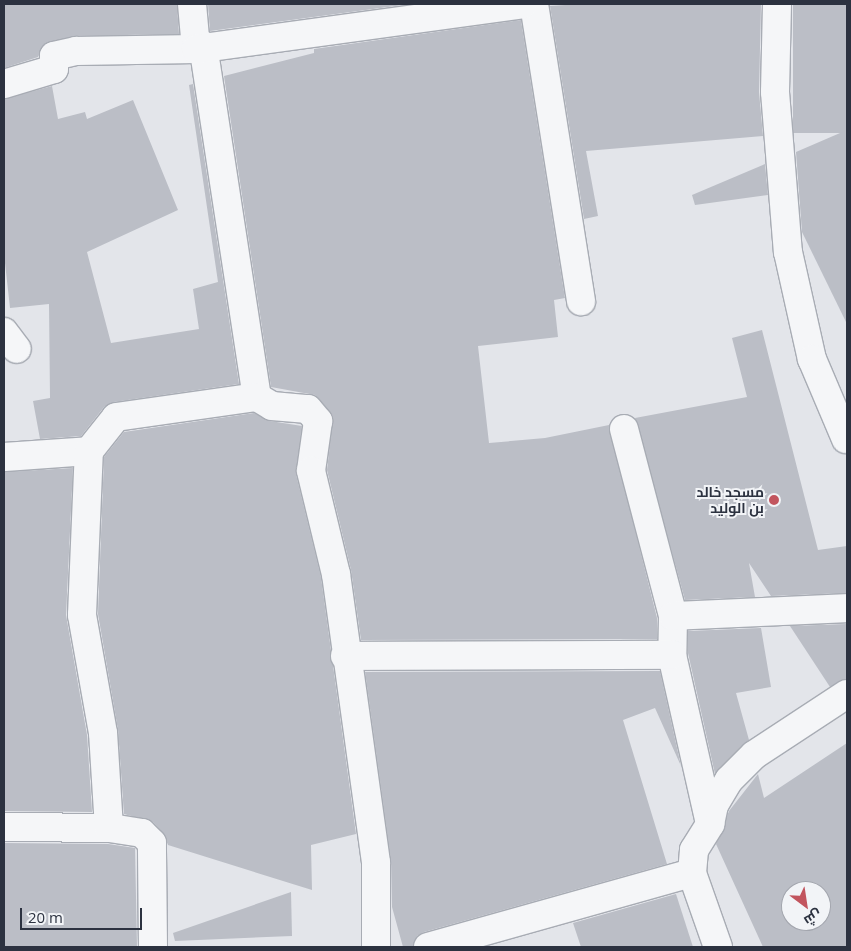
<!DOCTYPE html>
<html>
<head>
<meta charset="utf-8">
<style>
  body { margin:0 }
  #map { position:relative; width:851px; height:951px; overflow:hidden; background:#e3e5ea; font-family:"Open Sans",Cairo,sans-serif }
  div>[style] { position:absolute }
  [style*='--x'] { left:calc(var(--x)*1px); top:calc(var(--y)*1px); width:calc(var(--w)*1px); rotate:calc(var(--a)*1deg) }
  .building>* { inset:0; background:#bbbec6; transform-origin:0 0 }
  .roads { filter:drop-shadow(1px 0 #a8acb4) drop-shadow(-1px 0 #a8acb4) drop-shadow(0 1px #a8acb4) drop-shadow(0 -1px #a8acb4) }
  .street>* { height:28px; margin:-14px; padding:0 14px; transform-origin:14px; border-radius:14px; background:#f5f6f8 }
  .dots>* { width:14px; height:14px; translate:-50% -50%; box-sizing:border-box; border:2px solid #f2f4f7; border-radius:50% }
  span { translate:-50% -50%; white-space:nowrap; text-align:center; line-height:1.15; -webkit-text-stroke:4px #f2f4f7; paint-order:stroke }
  .poi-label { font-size:14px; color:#2c3240; font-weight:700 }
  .right { translate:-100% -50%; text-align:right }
  .frame { position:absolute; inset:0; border:5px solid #2c3240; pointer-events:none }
  .north { position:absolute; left:781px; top:881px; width:50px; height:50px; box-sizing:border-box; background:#f2f4f7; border:1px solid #a3a6ae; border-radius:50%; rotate:149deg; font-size:14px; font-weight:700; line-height:20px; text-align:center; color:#2c3240 }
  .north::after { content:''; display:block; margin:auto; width:18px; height:22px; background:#c2555e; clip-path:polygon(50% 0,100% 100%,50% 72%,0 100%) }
  .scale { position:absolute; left:20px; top:908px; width:122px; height:22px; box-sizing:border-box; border:2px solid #2c3240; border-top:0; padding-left:6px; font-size:15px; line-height:18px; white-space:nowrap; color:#2c3240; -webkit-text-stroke:4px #f2f4f7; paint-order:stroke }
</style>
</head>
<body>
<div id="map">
  <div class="building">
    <i style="clip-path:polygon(4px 4px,177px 4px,179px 34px,73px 36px,45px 44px,38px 57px,4px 68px)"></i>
    <i style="clip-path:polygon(208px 4px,410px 4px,210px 31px)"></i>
    <i style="clip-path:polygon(580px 4px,761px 4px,759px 92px,763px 136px,586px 151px,598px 216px,584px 219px,550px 6px)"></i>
    <i style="left:793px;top:4px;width:54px;height:129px"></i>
    <i style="clip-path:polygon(521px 20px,565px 298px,554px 300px,558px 337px,478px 346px,489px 443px,545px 438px,609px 425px,657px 618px,657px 639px,361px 640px,351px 570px,327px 470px,333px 416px,315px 395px,271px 387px,224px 76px,314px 53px,314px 49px)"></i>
    <i style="clip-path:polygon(193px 84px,239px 384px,114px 402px,104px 407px,81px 436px,40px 439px,33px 401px,50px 398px,49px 304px,10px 308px,4px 254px,4px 99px,52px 86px,58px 119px,85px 112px,87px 119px,133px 100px,178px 210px,87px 252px,111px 343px,199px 329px,193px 289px,218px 282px,189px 85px)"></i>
    <i style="clip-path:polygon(847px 130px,847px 324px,802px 232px,796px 152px)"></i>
    <i style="clip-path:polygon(765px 164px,768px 195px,695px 205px,692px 195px)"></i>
    <i style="clip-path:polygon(762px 330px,818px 550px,847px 546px,847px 593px,771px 596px,749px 563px,755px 597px,685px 600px,635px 418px,747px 397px,732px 338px)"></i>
    <i style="clip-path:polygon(254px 413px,270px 421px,302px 426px,296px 474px,321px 577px,356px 834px,311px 845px,312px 890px,168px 845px,163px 833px,153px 822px,124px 814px,118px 730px,98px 614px,104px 457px,124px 432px)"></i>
    <i style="clip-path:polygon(73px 468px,66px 615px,87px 735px,92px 812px,4px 811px,4px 472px)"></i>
    <i style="clip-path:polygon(847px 624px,847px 679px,830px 687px,790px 626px)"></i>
    <i style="clip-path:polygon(761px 628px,771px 687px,736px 693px,749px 740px,715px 774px,688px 653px,688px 631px)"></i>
    <i style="clip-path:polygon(660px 671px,681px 766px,655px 708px,623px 720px,667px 864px,424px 932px,417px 936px,413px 947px,403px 947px,392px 907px,391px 861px,365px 672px)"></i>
    <i style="clip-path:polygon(evenodd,847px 743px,847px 947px,763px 947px,716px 844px,729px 811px,758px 774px,764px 798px,847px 743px,791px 891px,821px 891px,821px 921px,791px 921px,791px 891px)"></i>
    <i style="clip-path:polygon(4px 843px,108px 844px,135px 848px,137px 947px,4px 947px)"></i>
    <i style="clip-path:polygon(291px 892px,292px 936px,175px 941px,173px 933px)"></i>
    <i style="clip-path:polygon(676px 894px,693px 947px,581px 947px,573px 923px)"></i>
  </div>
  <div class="roads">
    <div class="street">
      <i style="--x:192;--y:4;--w:45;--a:84.9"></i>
      <i style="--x:534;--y:4;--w:301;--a:81"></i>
      <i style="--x:777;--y:4;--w:88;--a:91.3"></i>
      <i style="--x:775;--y:92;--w:161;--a:85.4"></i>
      <i style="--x:788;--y:252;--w:110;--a:77.4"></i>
      <i style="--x:812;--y:359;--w:87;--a:67"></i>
      <i style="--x:203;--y:45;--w:356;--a:81.3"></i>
      <i style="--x:4;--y:84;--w:52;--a:-16.7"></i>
      <i style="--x:54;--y:69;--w:13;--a:-90"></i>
      <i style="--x:54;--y:56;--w:23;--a:-13"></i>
      <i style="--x:76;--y:51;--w:120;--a:-1"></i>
      <i style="--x:196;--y:49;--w:330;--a:-7.8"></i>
      <i style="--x:4;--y:332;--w:21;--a:53"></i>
      <i style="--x:624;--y:429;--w:193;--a:75.3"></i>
      <i style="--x:673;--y:616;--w:39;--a:91"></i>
      <i style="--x:672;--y:655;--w:173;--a:77.3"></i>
      <i style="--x:4;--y:457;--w:85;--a:-4"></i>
      <i style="--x:673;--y:616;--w:174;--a:-2.6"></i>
      <i style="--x:345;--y:656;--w:327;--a:-0.2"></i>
      <i style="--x:4;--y:827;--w:105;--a:0.5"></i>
      <i style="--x:153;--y:947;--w:104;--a:-90.6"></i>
      <i style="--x:152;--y:843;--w:14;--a:-135"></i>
      <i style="--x:142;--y:833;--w:33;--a:-171"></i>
      <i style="--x:109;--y:828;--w:95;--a:-93.6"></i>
      <i style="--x:103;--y:733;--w:120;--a:-100.1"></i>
      <i style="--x:82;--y:615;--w:164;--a:-87.6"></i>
      <i style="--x:89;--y:451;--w:43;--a:-51.5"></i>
      <i style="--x:116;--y:417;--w:142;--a:-8.1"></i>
      <i style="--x:257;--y:397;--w:17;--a:31"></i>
      <i style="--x:272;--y:406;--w:36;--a:5"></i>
      <i style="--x:308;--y:409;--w:16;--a:50"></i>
      <i style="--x:318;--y:421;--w:50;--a:98"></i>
      <i style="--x:311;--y:471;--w:106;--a:76.4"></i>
      <i style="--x:336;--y:574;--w:292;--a:82.1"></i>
      <i style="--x:376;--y:863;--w:84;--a:90"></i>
      <i style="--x:428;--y:947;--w:274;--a:-15.7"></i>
      <i style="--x:718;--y:947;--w:78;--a:-109.4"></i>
      <i style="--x:692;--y:873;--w:23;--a:-85"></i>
      <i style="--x:694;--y:850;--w:31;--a:-58"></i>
      <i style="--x:710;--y:824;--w:19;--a:-78"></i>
      <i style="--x:714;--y:805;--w:29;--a:-59"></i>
      <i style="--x:729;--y:780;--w:35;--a:-45"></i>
      <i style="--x:754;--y:755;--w:111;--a:-33.3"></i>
    </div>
  </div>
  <div class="dots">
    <i style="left:774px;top:500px;background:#c2555e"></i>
  </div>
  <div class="poi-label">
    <span class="right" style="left:764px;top:500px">مسجد خالد<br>بن الوليد</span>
  </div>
  <div class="frame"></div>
  <div class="north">ش</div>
  <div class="scale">20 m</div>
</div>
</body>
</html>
